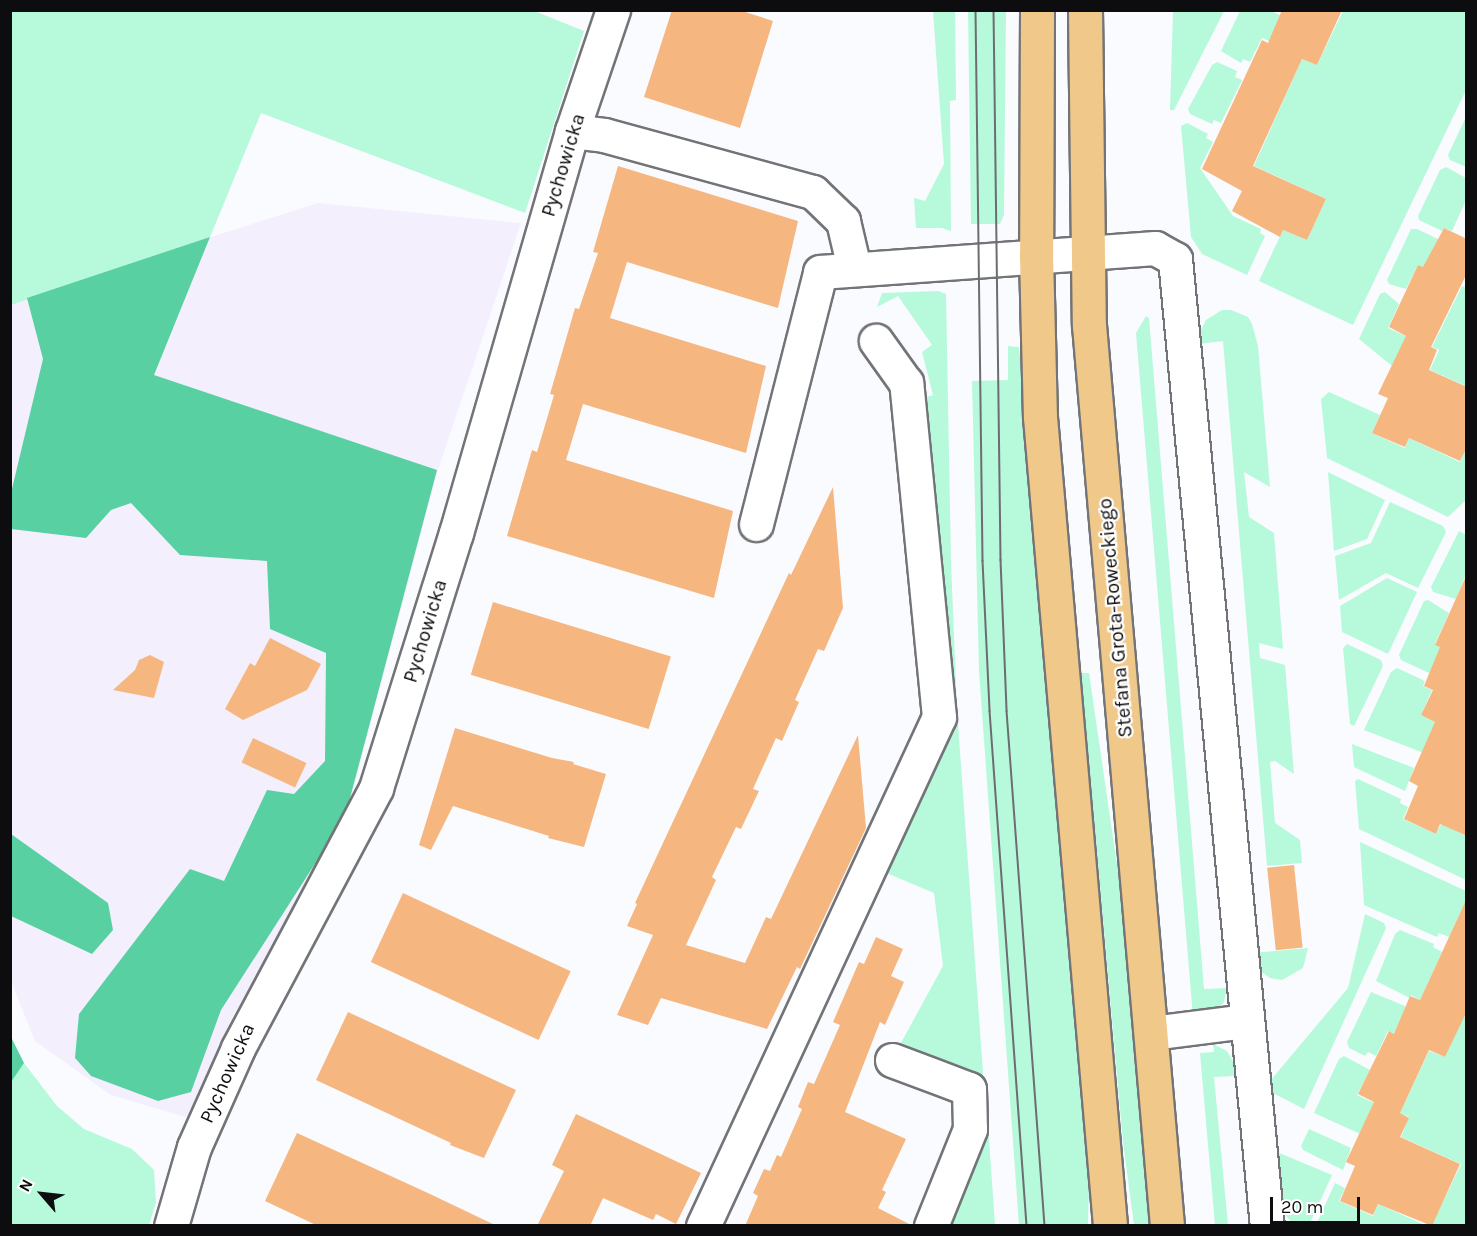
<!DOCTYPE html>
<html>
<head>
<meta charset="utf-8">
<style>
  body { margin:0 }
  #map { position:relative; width:1477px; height:1236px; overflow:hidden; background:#fafbff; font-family:Karla,sans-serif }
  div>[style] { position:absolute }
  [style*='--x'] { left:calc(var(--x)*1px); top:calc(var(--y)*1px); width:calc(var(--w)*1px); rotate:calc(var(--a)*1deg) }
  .industrial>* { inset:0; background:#f4effc }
  .green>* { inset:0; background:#b7f9db }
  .forest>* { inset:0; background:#58d0a2 }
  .building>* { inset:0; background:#f6b680; transform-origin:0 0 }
  .roads { filter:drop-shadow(2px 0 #727477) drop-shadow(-2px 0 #727477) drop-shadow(0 2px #727477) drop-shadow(0 -2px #727477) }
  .minor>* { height:33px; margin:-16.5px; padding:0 16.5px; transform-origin:16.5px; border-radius:16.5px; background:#fff }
  .major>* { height:33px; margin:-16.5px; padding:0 16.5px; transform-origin:16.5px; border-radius:16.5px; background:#f0c88a }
  .tram>* { height:1.5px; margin:-0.75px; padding:0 0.75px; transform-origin:0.75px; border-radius:0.75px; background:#6c6d70 }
  span { translate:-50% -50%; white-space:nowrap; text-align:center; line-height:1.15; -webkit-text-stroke:4.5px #fff; paint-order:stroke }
  .street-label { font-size:20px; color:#0d0d0f }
  .frame { position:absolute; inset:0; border:12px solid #0d0d0f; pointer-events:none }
  .north { position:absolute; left:12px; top:1164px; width:60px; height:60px; -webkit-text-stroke:4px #fff; paint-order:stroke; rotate:298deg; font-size:16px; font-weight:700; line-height:24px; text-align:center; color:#0d0d0f }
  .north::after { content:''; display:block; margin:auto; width:21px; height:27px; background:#0d0d0f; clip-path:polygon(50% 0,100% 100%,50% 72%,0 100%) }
  .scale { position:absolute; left:1270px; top:1197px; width:90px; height:27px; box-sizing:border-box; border:3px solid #0d0d0f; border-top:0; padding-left:8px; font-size:18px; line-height:21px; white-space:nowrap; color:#0d0d0f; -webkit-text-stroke:4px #fff; paint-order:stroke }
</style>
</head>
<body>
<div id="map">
  <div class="industrial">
    <i style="clip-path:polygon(318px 203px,521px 223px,438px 470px,346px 817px,233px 1016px,189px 1118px,111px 1095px,35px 1041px,11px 981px,10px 301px)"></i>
  </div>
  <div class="green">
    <i style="clip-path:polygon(532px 10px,584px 31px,525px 213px,261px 113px,210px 237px,11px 305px,11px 11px)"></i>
    <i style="clip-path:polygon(933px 11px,955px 11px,956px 100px,950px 101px,951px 231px,942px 228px,916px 228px,914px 198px,925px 201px,944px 164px)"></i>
    <i style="clip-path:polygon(968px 11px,1006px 11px,1004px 215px,1000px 224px,971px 224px)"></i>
    <i style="clip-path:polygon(1173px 11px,1224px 11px,1174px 110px,1170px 110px)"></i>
    <i style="clip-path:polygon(1240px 11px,1271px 11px,1280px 15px,1278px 19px,1286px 23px,1276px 44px,1262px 38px,1250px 62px,1243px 59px,1241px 63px,1221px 51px)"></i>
    <i style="clip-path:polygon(1343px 11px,1466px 11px,1466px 90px,1353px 325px,1259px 281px,1283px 230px,1307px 240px,1326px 199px,1254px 166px,1302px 59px,1317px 65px)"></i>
    <i style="clip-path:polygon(1217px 62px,1237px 71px,1235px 77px,1242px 80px,1221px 123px,1214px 120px,1212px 124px,1190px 114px,1188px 109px,1212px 65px)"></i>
    <i style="clip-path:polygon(1466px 117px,1466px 167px,1450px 160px,1448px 155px)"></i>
    <i style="clip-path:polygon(1187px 123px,1208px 134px,1206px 138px,1213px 142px,1200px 168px,1233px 216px,1261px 229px,1260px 233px,1265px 236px,1247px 275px,1202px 254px,1191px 237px,1181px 126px)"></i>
    <i style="clip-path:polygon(1446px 167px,1466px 178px,1466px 200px,1452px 231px,1444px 228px,1442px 231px,1419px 220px,1418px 216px,1440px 170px)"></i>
    <i style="clip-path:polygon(1411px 229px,1417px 229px,1438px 239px,1433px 271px,1418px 265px,1406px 289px,1389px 284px,1387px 280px)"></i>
    <i style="clip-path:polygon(1462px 286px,1466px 288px,1466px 386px,1430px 370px,1439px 350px,1432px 347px)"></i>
    <i style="clip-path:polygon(938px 291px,946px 294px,951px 562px,957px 710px,984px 1087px,896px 1052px,943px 966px,934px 893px,884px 872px,947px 732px,920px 399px,933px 395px,922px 352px,932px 345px,898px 296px,877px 307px,882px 293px)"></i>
    <i style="clip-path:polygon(1385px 292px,1399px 304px,1388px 328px,1414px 340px,1392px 366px,1359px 339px,1380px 294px)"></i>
    <i style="clip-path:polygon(1222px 310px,1231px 310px,1248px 317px,1252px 324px,1258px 346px,1270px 487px,1244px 472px,1249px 517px,1274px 533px,1283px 649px,1259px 643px,1260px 658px,1285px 665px,1294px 774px,1275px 761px,1270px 762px,1275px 823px,1300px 840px,1302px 863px,1267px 866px,1223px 341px,1199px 344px,1200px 332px,1206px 320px)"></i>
    <i style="clip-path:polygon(1146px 316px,1149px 318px,1204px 989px,1227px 988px,1224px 1002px,1216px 1011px,1193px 1017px,1136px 333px)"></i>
    <i style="clip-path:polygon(1008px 346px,1019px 347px,1089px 1184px,1088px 1225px,1019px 1225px,979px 671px,972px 381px,1008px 380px)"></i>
    <i style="clip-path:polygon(1329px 392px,1380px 415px,1372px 433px,1405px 448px,1409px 438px,1460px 462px,1466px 448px,1466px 500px,1448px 517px,1327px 458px,1321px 399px)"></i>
    <i style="clip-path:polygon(1328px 472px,1385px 500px,1367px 539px,1334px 551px)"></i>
    <i style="clip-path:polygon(1390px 502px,1443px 526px,1446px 532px,1418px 588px,1386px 573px,1339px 600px,1335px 556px,1371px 543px)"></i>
    <i style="clip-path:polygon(1459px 531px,1466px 535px,1466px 574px,1456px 599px,1433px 592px,1431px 587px)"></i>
    <i style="clip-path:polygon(1387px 578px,1417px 592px,1388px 654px,1342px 632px,1340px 606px)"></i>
    <i style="clip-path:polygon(1428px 600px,1449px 613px,1435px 644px,1450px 652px,1429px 673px,1401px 660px,1399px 655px,1424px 601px)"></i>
    <i style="clip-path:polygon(1347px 644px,1381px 660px,1383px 666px,1354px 726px,1350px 724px,1343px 648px)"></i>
    <i style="clip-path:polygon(1397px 668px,1425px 681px,1423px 686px,1432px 690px,1421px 715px,1443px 726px,1429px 755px,1364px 730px,1391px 672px)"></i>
    <i style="clip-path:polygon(1081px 673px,1089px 673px,1124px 913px,1151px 1225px,1134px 1225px,1123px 1142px)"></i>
    <i style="clip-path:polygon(1352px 744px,1414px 768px,1405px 791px,1354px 767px)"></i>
    <i style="clip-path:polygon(1358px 779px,1401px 799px,1400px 803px,1408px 807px,1403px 819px,1436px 834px,1441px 824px,1466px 836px,1466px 880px,1359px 829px,1355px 781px)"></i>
    <i style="clip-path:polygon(1360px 842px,1466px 891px,1466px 916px,1460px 913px,1449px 937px,1439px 933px,1437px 937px,1364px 905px)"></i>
    <i style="clip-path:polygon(1365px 914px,1384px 923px,1386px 928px,1304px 1109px,1271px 1092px,1270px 1081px,1348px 988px)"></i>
    <i style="clip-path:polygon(1400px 930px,1434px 944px,1433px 947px,1442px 952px,1420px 1000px,1411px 995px,1410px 998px,1376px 981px,1395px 934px)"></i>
    <i style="clip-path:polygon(1308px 948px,1303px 968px,1282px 980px,1270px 978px,1260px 971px,1252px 953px)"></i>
    <i style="clip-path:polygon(1371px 992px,1405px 1006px,1405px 1008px,1414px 1013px,1402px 1037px,1388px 1031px,1376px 1056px,1368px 1052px,1365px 1056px,1349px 1048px,1347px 1042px)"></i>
    <i style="clip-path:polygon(1466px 1011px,1466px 1225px,1432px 1225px,1461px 1164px,1401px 1137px,1409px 1117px,1400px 1113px,1429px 1051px,1445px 1057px)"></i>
    <i style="clip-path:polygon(1213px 1044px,1227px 1051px,1234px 1063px,1235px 1076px,1214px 1077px,1228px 1225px,1215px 1225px,1200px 1053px,1214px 1052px)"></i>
    <i style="clip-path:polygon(1344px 1056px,1370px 1070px,1357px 1095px,1381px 1106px,1367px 1137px,1314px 1113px,1339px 1059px)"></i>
    <i style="clip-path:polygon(24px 1063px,57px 1106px,84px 1129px,132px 1149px,154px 1170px,156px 1202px,149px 1225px,11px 1225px,10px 1082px)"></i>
    <i style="clip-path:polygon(988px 1126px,995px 1225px,944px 1226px,982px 1129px)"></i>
    <i style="clip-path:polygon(1309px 1129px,1351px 1148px,1343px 1170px,1303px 1150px,1301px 1146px)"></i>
    <i style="clip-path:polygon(1277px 1152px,1332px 1175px,1309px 1225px,1291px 1222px,1284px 1213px)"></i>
    <i style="clip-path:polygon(1335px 1183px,1345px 1188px,1339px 1201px,1373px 1216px,1378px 1204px,1425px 1225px,1316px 1225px)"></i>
  </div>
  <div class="forest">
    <i style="clip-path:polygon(210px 237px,154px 375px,437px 470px,345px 817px,221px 1010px,191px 1092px,158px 1101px,91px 1076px,75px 1058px,79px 1014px,190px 869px,224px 881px,267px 790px,294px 794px,325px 761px,326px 653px,270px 629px,267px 561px,180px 555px,131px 503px,111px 510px,86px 538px,11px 529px,11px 493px,43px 359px,27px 298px)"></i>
    <i style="clip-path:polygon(11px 834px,108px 903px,113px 930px,92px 954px,11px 916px)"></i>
    <i style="clip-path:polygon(11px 1037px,24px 1063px,11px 1082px,10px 1082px)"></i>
  </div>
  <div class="building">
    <i style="clip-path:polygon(672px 10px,739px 10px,773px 21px,740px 128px,644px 97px)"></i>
    <i style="clip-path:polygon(1282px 10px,1342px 10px,1317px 65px,1302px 59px,1253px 166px,1326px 199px,1307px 240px,1283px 230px,1280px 237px,1232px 211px,1242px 191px,1202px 169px,1262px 40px,1268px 43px)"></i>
    <i style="clip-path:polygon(618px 166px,798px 221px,778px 308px,627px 262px,610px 318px,766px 366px,746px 453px,583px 404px,566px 460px,733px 511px,714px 598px,507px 536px,532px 450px,537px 452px,554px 395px,550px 394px,575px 308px,579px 309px,598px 253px,593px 252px)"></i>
    <i style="clip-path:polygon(1444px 228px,1467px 239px,1467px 273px,1431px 347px,1437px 350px,1429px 370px,1467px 387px,1467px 447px,1460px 461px,1409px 438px,1405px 447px,1372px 433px,1388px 398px,1378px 394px,1406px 336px,1389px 327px,1418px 265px,1423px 267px)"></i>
    <i style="clip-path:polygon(833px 487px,843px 608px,824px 651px,818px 649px,795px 700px,799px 702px,782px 741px,776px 738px,753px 789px,759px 791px,741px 829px,736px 827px,712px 877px,716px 880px,686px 945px,745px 963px,766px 917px,771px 919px,858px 735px,866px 828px,800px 969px,797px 967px,767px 1029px,661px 998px,648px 1025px,617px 1015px,653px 935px,627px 926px,637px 904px,635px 903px,789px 573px,791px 575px)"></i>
    <i style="clip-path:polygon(1467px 574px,1467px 836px,1440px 824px,1436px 834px,1404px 819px,1418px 786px,1409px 781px,1435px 722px,1421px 715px,1433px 690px,1424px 686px,1440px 647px,1435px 645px)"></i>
    <i style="left:493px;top:602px;width:186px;height:76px;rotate:17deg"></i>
    <i style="clip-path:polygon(270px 638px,321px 664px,307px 690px,243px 720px,225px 709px,250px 663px,255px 666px)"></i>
    <i style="clip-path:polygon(150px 655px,164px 662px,154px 698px,113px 690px,135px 670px,139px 660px)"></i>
    <i style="clip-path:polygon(455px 728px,552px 758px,574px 762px,573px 764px,606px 774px,584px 847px,548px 838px,549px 836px,453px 806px,431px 850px,419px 845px)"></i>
    <i style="left:253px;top:738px;width:59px;height:27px;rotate:25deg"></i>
    <i style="left:1294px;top:865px;width:83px;height:27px;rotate:84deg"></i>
    <i style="left:403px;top:893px;width:185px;height:76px;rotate:25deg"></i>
    <i style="clip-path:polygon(1467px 898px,1467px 1011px,1445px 1057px,1429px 1050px,1400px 1113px,1409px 1118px,1400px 1137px,1460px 1164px,1432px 1226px,1378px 1204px,1373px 1215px,1340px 1201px,1355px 1166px,1346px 1162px,1374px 1102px,1358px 1094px,1389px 1031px,1394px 1034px,1410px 996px,1420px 1000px)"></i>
    <i style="clip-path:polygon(876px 937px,903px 949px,891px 976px,904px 982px,885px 1025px,880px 1022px,845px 1112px,906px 1139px,882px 1190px,886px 1192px,878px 1208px,913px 1226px,745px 1226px,758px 1196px,753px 1193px,764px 1169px,770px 1171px,777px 1155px,781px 1157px,802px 1109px,798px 1107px,808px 1082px,814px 1084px,840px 1025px,833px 1022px,859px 962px,864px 964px)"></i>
    <i style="clip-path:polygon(348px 1012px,516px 1090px,484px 1158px,450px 1145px,451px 1143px,316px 1080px)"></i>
    <i style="clip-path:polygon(576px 1114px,701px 1173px,676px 1224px,656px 1214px,653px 1220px,603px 1198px,590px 1226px,537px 1226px,564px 1171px,552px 1165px)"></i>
    <i style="clip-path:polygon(297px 1133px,430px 1194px,497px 1226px,318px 1226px,265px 1201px)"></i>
  </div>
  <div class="roads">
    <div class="minor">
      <i style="--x:572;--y:131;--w:32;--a:7"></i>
      <i style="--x:604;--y:135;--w:217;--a:15.3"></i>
      <i style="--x:813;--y:192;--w:42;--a:44"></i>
      <i style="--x:843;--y:221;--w:48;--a:76.8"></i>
      <i style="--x:756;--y:524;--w:260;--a:-75.7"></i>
      <i style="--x:820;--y:272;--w:336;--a:-4.1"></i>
      <i style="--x:1155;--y:248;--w:23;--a:29"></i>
      <i style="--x:1175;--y:259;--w:971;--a:84.57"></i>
      <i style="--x:1151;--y:1033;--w:96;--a:-7.2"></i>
      <i style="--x:892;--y:1060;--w:82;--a:20.6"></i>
      <i style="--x:969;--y:1089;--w:40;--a:88.6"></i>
      <i style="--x:970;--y:1129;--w:105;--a:111.9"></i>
      <i style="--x:171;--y:1226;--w:82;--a:-73.8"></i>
      <i style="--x:194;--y:1147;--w:108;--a:-66"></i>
      <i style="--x:238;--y:1048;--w:294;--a:-62"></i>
      <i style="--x:376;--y:788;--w:267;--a:-72.6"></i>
      <i style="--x:456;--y:533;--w:418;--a:-73.9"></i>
      <i style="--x:572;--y:131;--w:128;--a:-71.3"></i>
      <i style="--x:703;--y:1226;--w:561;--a:-65.13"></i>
      <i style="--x:939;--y:717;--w:336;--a:-95.6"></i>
      <i style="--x:906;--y:383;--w:52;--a:-125.5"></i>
    </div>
    <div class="major">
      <i style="--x:1037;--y:10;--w:245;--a:90.2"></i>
      <i style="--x:1036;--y:255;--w:162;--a:88.6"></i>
      <i style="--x:1040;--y:417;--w:812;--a:85.05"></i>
      <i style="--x:1085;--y:10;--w:315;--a:89.3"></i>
      <i style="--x:1089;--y:325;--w:904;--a:85.05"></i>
    </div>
  </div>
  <div class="tram">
    <i style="--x:976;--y:10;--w:551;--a:89.27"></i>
    <i style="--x:983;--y:561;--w:150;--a:87.3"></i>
    <i style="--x:990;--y:711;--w:516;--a:85.89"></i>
    <i style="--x:994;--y:10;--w:550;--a:89.27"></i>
    <i style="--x:1001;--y:560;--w:151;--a:87.7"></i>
    <i style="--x:1007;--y:711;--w:516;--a:85.78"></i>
  </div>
  <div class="street-label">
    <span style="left:563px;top:165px;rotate:-73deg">Pychowicka</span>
    <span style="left:1115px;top:618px;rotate:-95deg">Stefana Grota-Roweckiego</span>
    <span style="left:425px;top:631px;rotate:-73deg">Pychowicka</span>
    <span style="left:227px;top:1073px;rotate:-66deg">Pychowicka</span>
  </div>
  <div class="frame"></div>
  <div class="north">N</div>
  <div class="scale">20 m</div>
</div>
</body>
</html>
